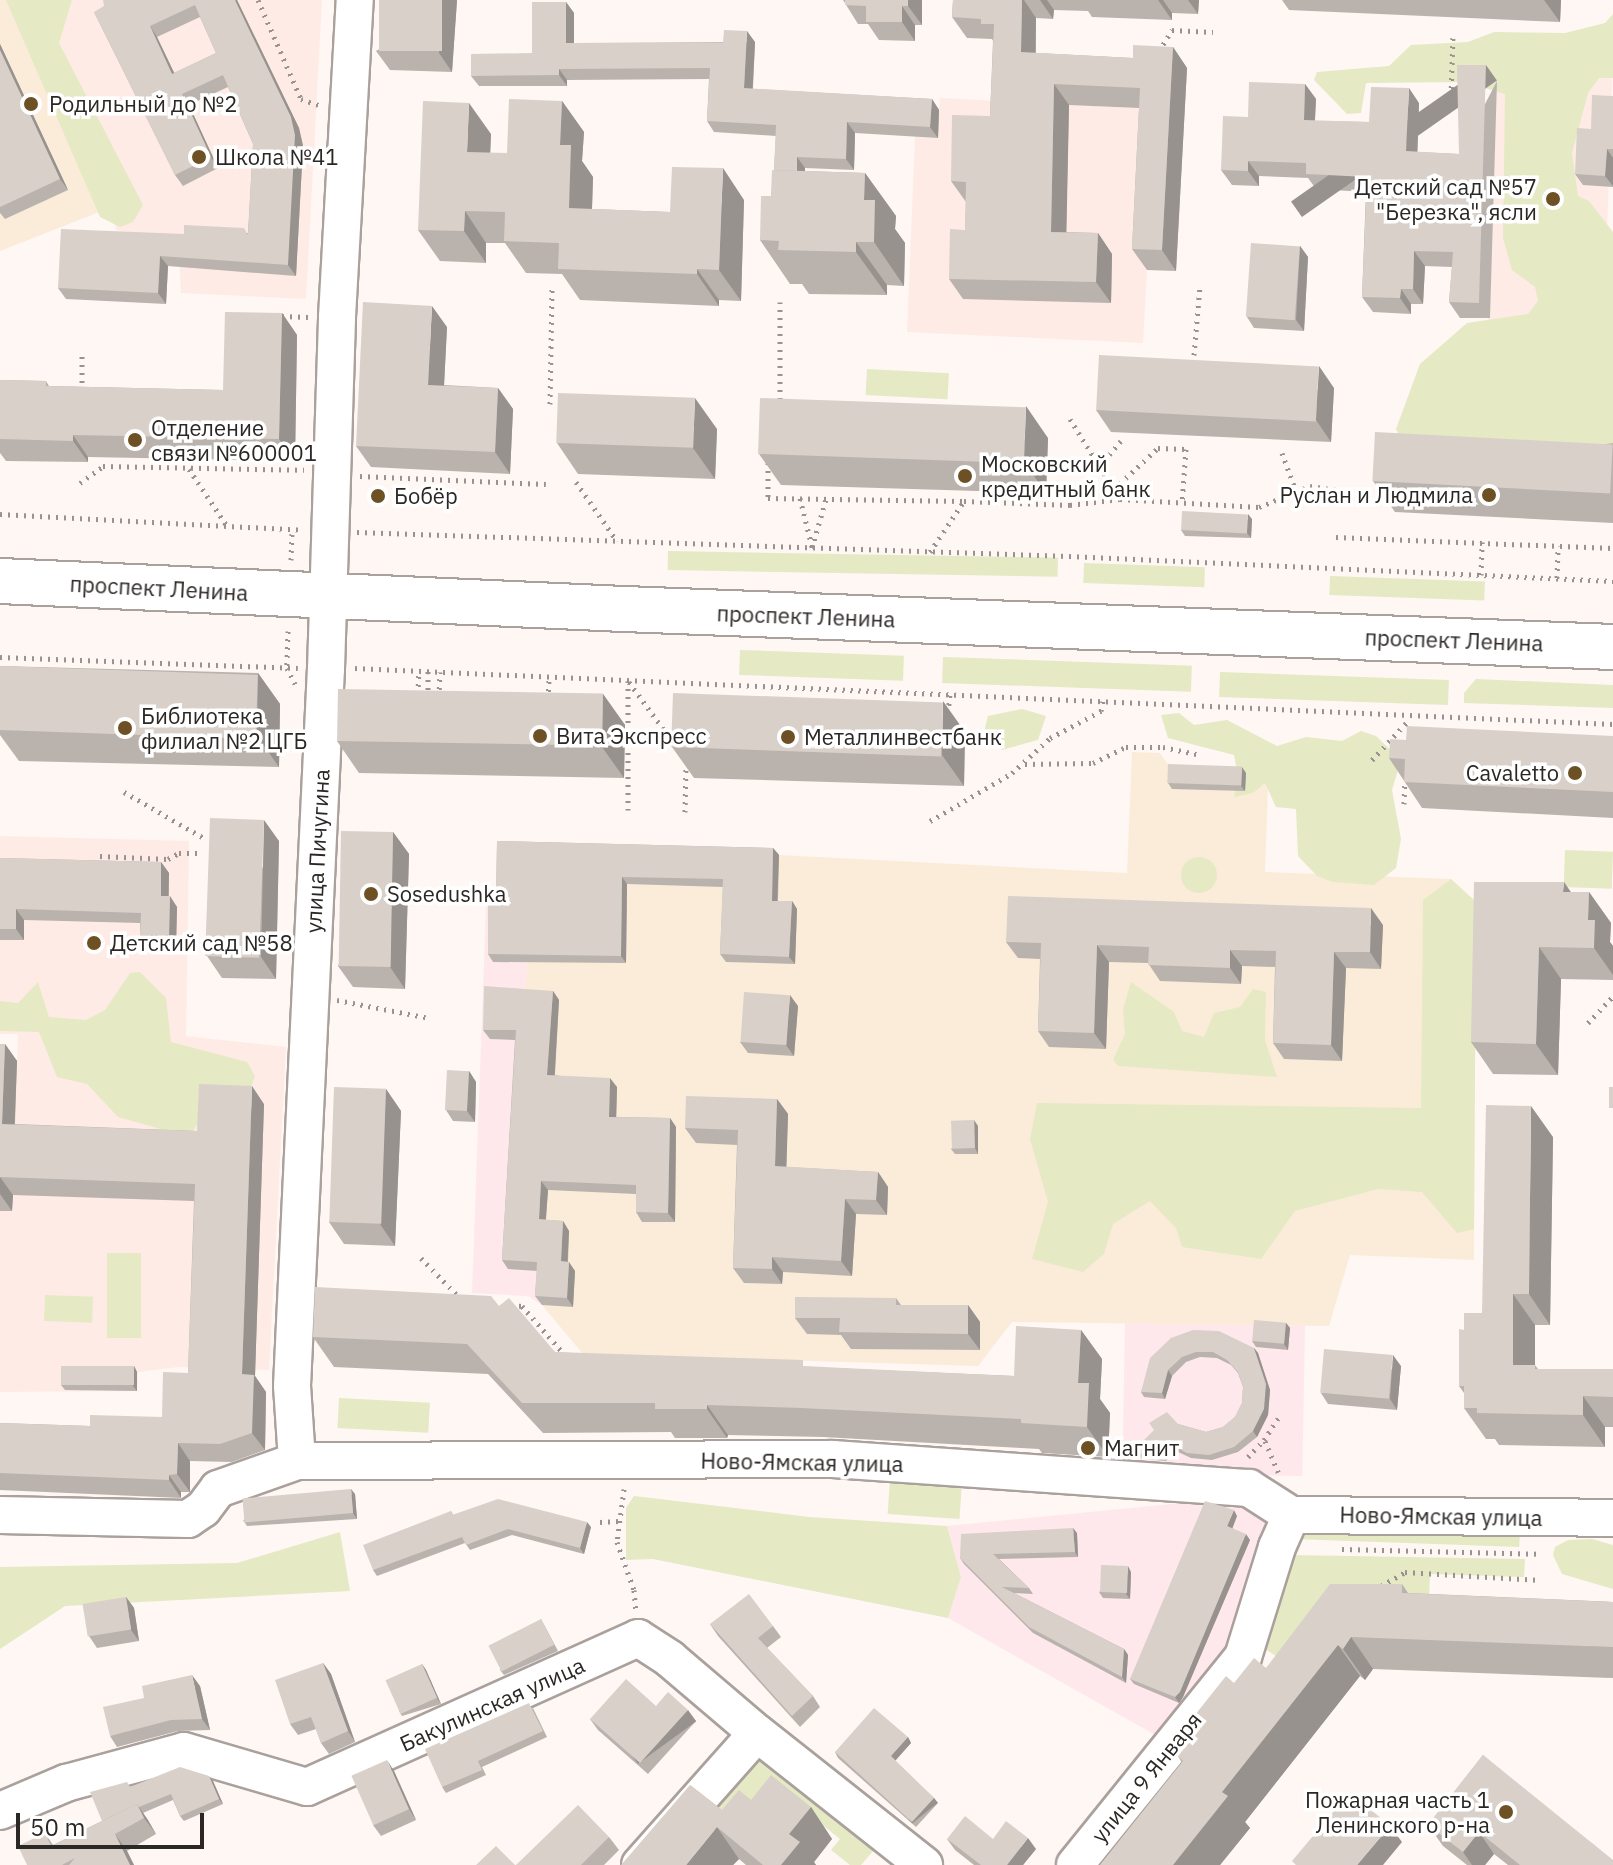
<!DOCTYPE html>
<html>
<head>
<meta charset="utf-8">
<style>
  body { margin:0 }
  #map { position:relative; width:1613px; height:1865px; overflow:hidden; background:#fef7f4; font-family:"IBM Plex Sans",sans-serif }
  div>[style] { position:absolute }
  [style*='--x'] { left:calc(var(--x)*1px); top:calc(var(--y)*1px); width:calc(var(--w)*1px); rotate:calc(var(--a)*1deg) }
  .built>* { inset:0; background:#ffebe5; transform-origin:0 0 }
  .industrial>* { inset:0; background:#fee8eb; transform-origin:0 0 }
  .medical>* { inset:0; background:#fbecd9 }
  .green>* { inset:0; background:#e5e9c4; transform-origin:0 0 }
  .round { border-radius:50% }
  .path>* { height:5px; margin-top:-2.5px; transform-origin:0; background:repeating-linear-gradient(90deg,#989390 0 2px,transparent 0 8px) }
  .roads { filter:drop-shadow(2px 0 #aaa09c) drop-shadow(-2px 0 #aaa09c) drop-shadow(0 2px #aaa09c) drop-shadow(0 -2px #aaa09c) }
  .minor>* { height:36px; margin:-18px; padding:0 18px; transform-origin:18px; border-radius:18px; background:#fff }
  .major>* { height:44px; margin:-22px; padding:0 22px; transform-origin:22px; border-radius:22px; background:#fff }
  .wall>* { inset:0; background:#bab3ad }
  .shaded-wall>* { inset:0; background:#97928d; transform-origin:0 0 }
  .building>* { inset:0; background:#d8d0c9; transform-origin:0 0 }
  .dots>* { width:22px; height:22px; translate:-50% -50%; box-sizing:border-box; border:4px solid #fff; border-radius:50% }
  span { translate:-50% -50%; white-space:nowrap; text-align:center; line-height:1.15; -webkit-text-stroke:7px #fff; paint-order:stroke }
  .poi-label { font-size:22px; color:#2b2725 }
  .left { translate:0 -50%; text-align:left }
  .right { translate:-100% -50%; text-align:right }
  .street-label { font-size:22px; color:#2b2725 }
  .scale { position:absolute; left:16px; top:1813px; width:188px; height:36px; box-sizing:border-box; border:4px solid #2b2725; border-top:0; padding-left:10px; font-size:24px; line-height:28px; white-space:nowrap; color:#2b2725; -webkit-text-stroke:6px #fff; paint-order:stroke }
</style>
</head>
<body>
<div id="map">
  <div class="built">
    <i style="clip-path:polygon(16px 0,322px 0,306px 299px,181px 293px,178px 236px,117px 231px)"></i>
    <i style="left:1497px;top:59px;width:116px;height:270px;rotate:2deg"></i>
    <i style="clip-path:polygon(940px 98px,1155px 109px,1151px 210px,1180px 212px,1178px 235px,1149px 234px,1143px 343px,907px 332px,915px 137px,937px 138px)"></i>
    <i style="clip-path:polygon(0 836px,189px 841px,186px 1036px,286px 1047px,269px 1370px,179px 1367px,138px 1372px,137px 1391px,0 1392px,0 1211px,12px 1211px,18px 1034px,0 1034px)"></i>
  </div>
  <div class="industrial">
    <i style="clip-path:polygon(502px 848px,779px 855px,778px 888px,527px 962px,525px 998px,559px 1000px,545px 1228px,575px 1271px,573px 1307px,542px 1305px,528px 1296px,472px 1293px,486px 908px,502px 881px)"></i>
    <i style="left:1125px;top:1322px;width:180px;height:151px;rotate:1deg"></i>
    <i style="clip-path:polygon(1243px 1497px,1281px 1516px,1205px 1692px,1157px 1736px,948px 1618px,961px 1577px,947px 1526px)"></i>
  </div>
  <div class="medical">
    <i style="clip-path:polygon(0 0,16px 0,107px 209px,0 251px)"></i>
    <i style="clip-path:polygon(1132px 752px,1160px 753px,1172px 770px,1231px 770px,1248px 756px,1269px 756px,1265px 872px,1451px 879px,1476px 902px,1474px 1260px,1350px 1255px,1329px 1326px,1012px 1322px,978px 1366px,583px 1354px,542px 1305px,573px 1307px,575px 1272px,567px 1271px,545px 1229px,525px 998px,527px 962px,627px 884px,778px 888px,779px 855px,1127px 873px)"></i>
  </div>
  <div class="green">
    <i style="clip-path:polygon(6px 0,72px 0,59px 43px,143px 205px,133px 222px,120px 227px,100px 217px)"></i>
    <i style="clip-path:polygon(1613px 14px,1613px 78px,1599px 78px,1588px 93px,1572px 153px,1578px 196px,1589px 201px,1613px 232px,1613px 457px,1405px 446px,1396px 429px,1420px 364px,1467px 323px,1528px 314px,1538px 301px,1535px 287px,1512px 270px,1503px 238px,1505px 94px,1465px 82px,1366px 83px,1361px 113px,1347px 114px,1314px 80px,1317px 72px,1389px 66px,1411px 45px,1468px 42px,1494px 32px,1565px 33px,1605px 23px)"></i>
    <i style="left:867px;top:369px;width:82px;height:26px;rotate:3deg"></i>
    <i style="left:668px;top:551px;width:390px;height:19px;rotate:1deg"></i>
    <i style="left:1084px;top:563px;width:121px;height:20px;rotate:2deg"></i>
    <i style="left:1330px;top:576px;width:155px;height:19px;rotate:2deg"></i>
    <i style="left:740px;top:650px;width:164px;height:25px;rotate:2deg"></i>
    <i style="left:943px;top:657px;width:249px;height:26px;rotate:2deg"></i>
    <i style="left:1220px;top:672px;width:229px;height:25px;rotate:2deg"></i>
    <i style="clip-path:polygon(1476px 679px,1613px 685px,1613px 708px,1464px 703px,1464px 693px)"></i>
    <i style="clip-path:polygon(1022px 709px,1046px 716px,1038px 740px,1002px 750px,984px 732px,988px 716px)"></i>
    <i style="clip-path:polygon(1179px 713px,1194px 725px,1227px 720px,1277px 746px,1306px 737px,1342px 741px,1361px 731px,1376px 736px,1401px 760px,1392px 790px,1401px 839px,1396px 868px,1374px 885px,1333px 882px,1317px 876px,1298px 856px,1296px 809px,1276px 807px,1265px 783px,1253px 793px,1234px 797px,1238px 776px,1234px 755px,1168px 738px,1161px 715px)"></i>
    <i style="left:1565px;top:850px;width:48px;height:37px;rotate:2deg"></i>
    <i class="round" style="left:1181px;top:857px;width:36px;height:36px"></i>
    <i style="clip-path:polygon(1451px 879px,1476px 902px,1474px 1229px,1457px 1233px,1422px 1192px,1378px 1189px,1295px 1211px,1261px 1259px,1182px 1247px,1176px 1228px,1150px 1201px,1113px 1224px,1104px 1254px,1083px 1272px,1032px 1259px,1048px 1202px,1030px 1139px,1037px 1103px,1421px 1108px,1423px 900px)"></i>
    <i style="clip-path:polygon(140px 972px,166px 998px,171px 1042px,247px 1062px,255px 1076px,250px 1090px,200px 1120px,189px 1137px,118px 1117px,87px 1084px,57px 1077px,39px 1032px,0 1031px,0 1001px,18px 1003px,38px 982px,49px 1017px,86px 1020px,105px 1010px,130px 973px)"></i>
    <i style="clip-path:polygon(1131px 982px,1174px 1012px,1182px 1031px,1204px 1037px,1214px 1013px,1240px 1007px,1253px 989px,1266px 992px,1265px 1040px,1277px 1077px,1118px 1066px,1113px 1060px,1125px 1034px,1123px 1009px)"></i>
    <i style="left:107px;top:1253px;width:34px;height:85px"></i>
    <i style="left:45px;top:1295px;width:48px;height:26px;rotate:2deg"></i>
    <i style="left:339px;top:1398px;width:91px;height:30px;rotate:3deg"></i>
    <i style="left:890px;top:1480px;width:72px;height:34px;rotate:4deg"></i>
    <i style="clip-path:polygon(634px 1496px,809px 1517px,947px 1526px,961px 1577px,948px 1618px,653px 1559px,626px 1560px,626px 1508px)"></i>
    <i style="left:1294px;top:1521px;width:226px;height:18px;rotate:2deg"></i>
    <i style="clip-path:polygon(340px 1532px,350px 1591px,65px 1606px,0 1649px,0 1567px,237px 1563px)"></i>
    <i style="clip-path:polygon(1592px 1539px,1613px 1545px,1613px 1589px,1562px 1574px,1553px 1555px,1555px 1547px,1568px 1540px)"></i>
    <i style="clip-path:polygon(1289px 1555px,1525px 1559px,1524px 1577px,1430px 1574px,1429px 1601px,1287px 1663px,1252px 1641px)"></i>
    <i style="clip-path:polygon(757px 1755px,874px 1850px,861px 1865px,850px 1865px,831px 1850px,840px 1839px,782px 1792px,739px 1823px,716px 1805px)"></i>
  </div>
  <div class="path">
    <i style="--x:258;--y:0;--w:108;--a:66.5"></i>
    <i style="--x:301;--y:99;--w:21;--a:19"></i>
    <i style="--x:1159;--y:51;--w:25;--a:-58"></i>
    <i style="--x:1172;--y:30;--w:41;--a:2.8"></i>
    <i style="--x:1451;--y:96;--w:61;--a:-88.1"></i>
    <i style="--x:780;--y:302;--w:103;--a:90"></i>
    <i style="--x:282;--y:316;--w:26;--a:2"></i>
    <i style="--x:1194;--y:355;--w:68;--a:-85"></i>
    <i style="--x:82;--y:390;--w:37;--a:-90"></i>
    <i style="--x:550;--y:404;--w:116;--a:-89"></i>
    <i style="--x:1070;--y:419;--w:94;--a:58"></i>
    <i style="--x:1282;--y:453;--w:40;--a:69.8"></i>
    <i style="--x:768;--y:463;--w:35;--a:90"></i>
    <i style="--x:768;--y:498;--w:195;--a:0.9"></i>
    <i style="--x:1099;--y:467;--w:34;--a:-50"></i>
    <i style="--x:189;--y:469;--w:69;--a:56.3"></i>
    <i style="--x:360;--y:476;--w:186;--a:2.5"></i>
    <i style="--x:576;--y:482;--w:72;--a:55.2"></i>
    <i style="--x:80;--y:483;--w:29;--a:-36"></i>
    <i style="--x:103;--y:466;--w:201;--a:1.1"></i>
    <i style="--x:1114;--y:489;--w:60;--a:-43"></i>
    <i style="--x:1158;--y:448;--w:28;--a:2"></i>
    <i style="--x:1186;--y:449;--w:54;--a:94.2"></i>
    <i style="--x:800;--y:498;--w:50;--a:76.2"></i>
    <i style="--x:0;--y:514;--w:303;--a:3"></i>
    <i style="--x:357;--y:532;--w:712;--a:1.93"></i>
    <i style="--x:1069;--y:556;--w:545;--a:2.63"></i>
    <i style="--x:1336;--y:537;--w:277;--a:2.3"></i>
    <i style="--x:812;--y:548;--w:51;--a:-74.1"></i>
    <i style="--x:930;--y:552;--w:61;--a:-56.3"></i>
    <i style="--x:964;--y:501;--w:106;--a:2.2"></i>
    <i style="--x:1070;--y:505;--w:50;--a:-6.8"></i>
    <i style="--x:1120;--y:499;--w:139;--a:3.3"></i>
    <i style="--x:1259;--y:507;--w:55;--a:-22.4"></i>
    <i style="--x:1310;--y:486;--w:46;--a:8.8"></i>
    <i style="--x:291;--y:560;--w:30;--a:-88"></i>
    <i style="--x:1481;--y:575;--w:33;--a:-88"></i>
    <i style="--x:1557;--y:578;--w:32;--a:-88"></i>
    <i style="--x:288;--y:631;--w:37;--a:92"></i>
    <i style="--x:287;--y:668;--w:18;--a:63"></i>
    <i style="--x:0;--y:657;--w:298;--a:2.1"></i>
    <i style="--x:355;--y:668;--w:1259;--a:2.55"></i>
    <i style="--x:629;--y:682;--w:78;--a:53.9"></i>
    <i style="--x:418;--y:694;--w:23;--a:-88"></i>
    <i style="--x:428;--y:697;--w:26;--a:-90"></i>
    <i style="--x:439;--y:697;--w:25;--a:-88"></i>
    <i style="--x:548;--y:699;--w:22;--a:-87"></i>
    <i style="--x:948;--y:713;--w:19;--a:-84"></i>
    <i style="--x:1372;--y:760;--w:53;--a:-47.3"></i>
    <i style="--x:1025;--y:764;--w:68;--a:-0.8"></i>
    <i style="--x:1093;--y:763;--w:37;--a:-26"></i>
    <i style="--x:1126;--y:747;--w:37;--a:0"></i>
    <i style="--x:1163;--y:747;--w:38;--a:12"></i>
    <i style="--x:124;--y:792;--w:92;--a:29.9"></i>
    <i style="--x:1404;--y:804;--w:23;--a:-88"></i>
    <i style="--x:628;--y:810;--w:129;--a:-90"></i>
    <i style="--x:685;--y:812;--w:48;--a:-88.8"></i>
    <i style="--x:930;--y:821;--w:95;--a:-30.3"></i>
    <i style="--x:1012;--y:773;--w:52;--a:-42.6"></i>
    <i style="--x:1050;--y:738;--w:58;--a:-27.9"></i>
    <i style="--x:1101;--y:711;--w:10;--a:-79"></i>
    <i style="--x:100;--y:856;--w:68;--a:2.5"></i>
    <i style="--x:168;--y:859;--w:13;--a:-29"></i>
    <i style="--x:179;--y:853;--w:24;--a:0"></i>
    <i style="--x:337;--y:1000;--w:95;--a:11"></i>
    <i style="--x:1588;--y:1023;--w:37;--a:-47"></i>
    <i style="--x:421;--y:1258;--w:54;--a:45.7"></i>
    <i style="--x:511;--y:1305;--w:11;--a:5"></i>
    <i style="--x:522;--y:1306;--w:67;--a:48.7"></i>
    <i style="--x:1265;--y:1441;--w:34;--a:67"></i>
    <i style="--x:1248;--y:1457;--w:23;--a:-47"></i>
    <i style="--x:1264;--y:1440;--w:27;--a:-57"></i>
    <i style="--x:624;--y:1489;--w:53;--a:97.5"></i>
    <i style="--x:617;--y:1542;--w:51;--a:70.5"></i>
    <i style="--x:634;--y:1590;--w:21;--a:85"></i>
    <i style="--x:600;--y:1522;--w:19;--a:-3"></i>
    <i style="--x:1342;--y:1549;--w:199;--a:1.4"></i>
    <i style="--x:1381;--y:1586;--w:28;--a:-30"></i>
    <i style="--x:1405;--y:1572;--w:136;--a:3.4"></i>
  </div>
  <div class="roads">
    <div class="minor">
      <i style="--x:297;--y:1461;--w:75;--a:-93.8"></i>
      <i style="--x:292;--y:1386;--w:718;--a:-87.29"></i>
      <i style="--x:326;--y:669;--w:352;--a:-88.2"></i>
      <i style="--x:337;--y:317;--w:318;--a:-86.8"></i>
      <i style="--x:0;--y:1515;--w:188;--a:1.2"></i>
      <i style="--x:188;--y:1519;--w:18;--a:-34"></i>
      <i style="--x:203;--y:1509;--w:25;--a:-53"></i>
      <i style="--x:218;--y:1489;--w:84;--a:-19.5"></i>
      <i style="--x:297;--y:1461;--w:536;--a:-0.21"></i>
      <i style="--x:833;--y:1459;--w:417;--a:4"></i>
      <i style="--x:1249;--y:1488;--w:50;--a:32.7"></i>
      <i style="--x:1291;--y:1515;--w:322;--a:0.5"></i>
      <i style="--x:0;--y:1811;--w:72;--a:-23"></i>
      <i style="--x:66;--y:1783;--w:122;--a:-15.2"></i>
      <i style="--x:184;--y:1751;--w:128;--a:16.3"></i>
      <i style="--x:307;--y:1787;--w:363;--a:-24.2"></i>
      <i style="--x:638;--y:1638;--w:38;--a:33"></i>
      <i style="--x:670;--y:1659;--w:114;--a:40.4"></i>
      <i style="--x:757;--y:1733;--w:213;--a:38.3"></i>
      <i style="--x:640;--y:1865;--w:176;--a:-48.4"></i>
      <i style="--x:1075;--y:1865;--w:267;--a:-51.1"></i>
      <i style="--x:1243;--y:1657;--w:115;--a:-72.8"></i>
      <i style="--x:1277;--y:1547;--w:35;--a:-66"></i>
    </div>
    <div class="major">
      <i style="--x:0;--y:581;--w:625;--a:2.57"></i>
      <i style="--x:624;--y:609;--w:990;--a:2.2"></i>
    </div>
  </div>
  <div class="wall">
    <i style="clip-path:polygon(evenodd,237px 0,299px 128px,303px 146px,296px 276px,168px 266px,166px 304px,66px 299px,58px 288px,184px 234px,248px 233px,253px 144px,228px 87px,189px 105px,218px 168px,183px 186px,175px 175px,94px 12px,237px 0,200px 17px,216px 53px,174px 73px,157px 37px,200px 17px)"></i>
    <i style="clip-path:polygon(457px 0,452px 72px,390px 70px,376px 51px)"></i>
    <i style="clip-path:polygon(843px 0,922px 0,922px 25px,915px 25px,915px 41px,879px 40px,868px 24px,858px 24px)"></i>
    <i style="clip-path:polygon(953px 0,1199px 0,1198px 14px,1172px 13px,1172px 20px,1092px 17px,1088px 11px,1054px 10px,1053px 19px,1036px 18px,1036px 53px,1133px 58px,1173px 47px,1187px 68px,1176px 271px,1147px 270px,1132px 249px,1139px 108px,1069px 105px,1066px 232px,1098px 233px,1112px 254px,1111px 303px,963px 299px,949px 279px,965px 230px,966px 202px,951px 181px,990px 116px,993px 41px,992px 39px,967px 38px,952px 17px)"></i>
    <i style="clip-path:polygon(1282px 0,1561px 0,1560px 22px,1289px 10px)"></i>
    <i style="clip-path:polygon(566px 2px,574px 13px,574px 43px,755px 42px,753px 89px,932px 99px,939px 110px,938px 138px,855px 133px,854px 170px,805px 168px,805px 171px,865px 173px,896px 216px,895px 229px,905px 243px,904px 286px,887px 285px,887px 295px,809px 294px,802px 284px,790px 284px,760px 240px,771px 196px,774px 170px,776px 136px,714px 132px,707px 121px,709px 79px,567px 80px,567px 86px,479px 86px,471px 76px,532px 53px)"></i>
    <i style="clip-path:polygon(0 44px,68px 190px,5px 219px,0 213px)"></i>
    <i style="clip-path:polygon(1497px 81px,1490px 318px,1460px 318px,1449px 302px,1452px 267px,1425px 266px,1423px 304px,1411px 304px,1411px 314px,1373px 312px,1362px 297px,1366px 192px,1316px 189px,1308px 178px,1259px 176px,1259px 186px,1232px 185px,1221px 170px,1248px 117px,1305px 84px,1316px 99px,1315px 121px,1369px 122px,1419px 103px,1417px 152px,1459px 154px)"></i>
    <i style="clip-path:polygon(1613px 96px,1613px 187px,1583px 185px,1575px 174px,1591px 129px)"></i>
    <i style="clip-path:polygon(562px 101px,584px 132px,582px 161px,593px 177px,592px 209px,670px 212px,744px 200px,741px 301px,719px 300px,719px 306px,580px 300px,562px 274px,526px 273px,505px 243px,486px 243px,486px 263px,440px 261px,418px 230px,491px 134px,490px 153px,507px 153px)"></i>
    <i style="clip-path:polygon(1300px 246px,1308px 257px,1304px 331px,1254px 328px,1247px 317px)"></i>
    <i style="clip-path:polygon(282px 313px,297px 335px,295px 461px,88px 457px,88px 462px,6px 461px,0 453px,0 380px,46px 381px,49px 386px,223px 390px)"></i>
    <i style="clip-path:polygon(447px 327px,444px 385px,498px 388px,513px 409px,510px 474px,371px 467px,356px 446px)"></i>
    <i style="clip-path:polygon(1334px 388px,1331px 442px,1111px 432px,1096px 410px)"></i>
    <i style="clip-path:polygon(717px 429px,715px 479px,578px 474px,557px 443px)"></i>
    <i style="clip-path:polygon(1048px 438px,1046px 493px,781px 485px,759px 454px)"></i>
    <i style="clip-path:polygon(1613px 443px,1613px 523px,1395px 512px,1373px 481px)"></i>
    <i style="clip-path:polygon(1252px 519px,1251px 538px,1185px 536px,1181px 530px)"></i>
    <i style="clip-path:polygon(0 666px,258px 673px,280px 704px,279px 767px,19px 761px,0 735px)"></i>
    <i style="clip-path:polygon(603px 694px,625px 725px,624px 778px,359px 773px,337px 741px)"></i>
    <i style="clip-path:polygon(965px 732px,964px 786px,694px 778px,672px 747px)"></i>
    <i style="clip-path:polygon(1613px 736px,1613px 818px,1422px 808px,1389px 758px,1406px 740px)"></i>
    <i style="clip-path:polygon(1246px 773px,1245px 791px,1172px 789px,1168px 783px)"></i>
    <i style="clip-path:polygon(393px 832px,409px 854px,405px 989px,353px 987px,338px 966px)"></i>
    <i style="clip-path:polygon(279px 841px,276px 979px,222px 978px,207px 956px)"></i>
    <i style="clip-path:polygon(497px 841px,773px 848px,779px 855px,778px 901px,792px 901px,797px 909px,795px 964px,726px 962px,720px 954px,723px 887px,627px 884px,626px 963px,493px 962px,488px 954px,496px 905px)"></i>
    <i style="clip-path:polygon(0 858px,161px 862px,169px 873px,169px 896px,177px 907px,176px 947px,148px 946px,140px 935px,140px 923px,24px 920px,24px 940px,0 940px)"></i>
    <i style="clip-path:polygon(1570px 892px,1589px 892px,1611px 923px,1610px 942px,1613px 946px,1613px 980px,1561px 979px,1558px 1075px,1493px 1074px,1471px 1042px)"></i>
    <i style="clip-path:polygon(1383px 925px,1381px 969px,1346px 968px,1342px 1061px,1284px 1059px,1273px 1043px,1275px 967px,1242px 966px,1241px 984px,1160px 981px,1148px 963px,1109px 962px,1106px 1049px,1049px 1047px,1038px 1031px,1040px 959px,1018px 958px,1006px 942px)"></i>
    <i style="clip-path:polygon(553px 991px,559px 1000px,555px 1075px,617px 1087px,616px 1117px,670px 1118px,676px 1127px,675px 1222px,642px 1222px,636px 1212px,636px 1194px,548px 1190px,546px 1220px,563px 1221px,569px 1231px,568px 1262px,575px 1271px,573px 1307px,542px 1305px,535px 1296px,537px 1271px,508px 1269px,502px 1260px,515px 1040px,490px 1039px,483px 1030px)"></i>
    <i style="clip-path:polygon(798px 1006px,794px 1056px,748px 1053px,740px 1042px)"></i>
    <i style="clip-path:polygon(0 1044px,5px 1044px,17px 1061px,15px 1124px,197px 1131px,264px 1104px,255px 1376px,266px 1392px,265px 1450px,232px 1462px,190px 1461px,190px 1492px,181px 1492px,181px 1498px,0 1490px,0 1423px,90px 1426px,162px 1417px,188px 1373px,194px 1201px,13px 1195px,12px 1211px,0 1211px)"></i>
    <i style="clip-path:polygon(469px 1071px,476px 1082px,475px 1122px,453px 1121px,446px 1110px)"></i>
    <i style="clip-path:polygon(386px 1089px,401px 1111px,395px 1246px,344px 1244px,329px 1222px)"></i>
    <i style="clip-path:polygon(777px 1099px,788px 1114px,786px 1167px,878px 1172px,888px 1187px,887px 1215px,856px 1214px,852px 1276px,783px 1272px,782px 1284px,744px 1283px,733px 1268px,737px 1145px,696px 1143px,685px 1128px)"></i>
    <i style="clip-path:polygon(978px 1126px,978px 1154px,955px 1154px,951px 1149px)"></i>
    <i style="clip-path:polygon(1553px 1137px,1550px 1325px,1535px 1325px,1535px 1365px,1538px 1369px,1613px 1369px,1613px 1361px,1613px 1427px,1605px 1427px,1605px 1447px,1499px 1445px,1495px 1439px,1486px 1439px,1464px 1408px,1464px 1393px,1459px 1386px,1464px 1330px,1482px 1313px)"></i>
    <i style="clip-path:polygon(896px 1298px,901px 1305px,968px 1305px,980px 1322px,980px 1350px,851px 1349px,841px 1335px,807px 1334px,795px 1318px)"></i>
    <i style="clip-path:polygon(499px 1306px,555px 1352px,808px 1367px,1014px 1376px,1081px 1330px,1102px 1359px,1100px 1399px,1110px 1413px,1108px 1457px,1042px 1453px,1039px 1449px,823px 1437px,728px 1435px,727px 1438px,675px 1438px,671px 1432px,543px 1433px,488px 1374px,334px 1367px,313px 1337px)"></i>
    <i style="clip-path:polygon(1286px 1323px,1290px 1328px,1288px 1350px,1256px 1347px,1252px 1341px)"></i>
    <i style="clip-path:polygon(1171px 1338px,1254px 1348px,1258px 1353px,1270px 1390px,1268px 1415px,1257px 1437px,1238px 1452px,1212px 1460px,1191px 1458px,1176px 1451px,1166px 1461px,1136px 1458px,1132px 1452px,1178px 1424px,1206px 1432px,1223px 1427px,1235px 1417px,1242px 1403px,1243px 1387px,1238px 1373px,1231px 1365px,1217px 1358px,1200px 1357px,1186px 1362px,1172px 1376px,1165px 1399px,1144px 1397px,1141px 1392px)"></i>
    <i style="clip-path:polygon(134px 1366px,137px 1372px,137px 1391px,65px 1390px,61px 1385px)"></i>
    <i style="clip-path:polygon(1401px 1366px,1397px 1410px,1328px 1404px,1321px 1393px)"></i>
    <i style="clip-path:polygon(355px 1494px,357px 1519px,247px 1526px,243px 1520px)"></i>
    <i style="clip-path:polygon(451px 1511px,453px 1515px,591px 1527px,584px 1554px,512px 1535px,470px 1550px,465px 1543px,377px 1576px,373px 1570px)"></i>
    <i style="clip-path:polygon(1237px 1516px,1232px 1528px,1250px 1540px,1183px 1697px,1179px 1703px,1134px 1684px,1130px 1679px)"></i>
    <i style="clip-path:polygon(1077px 1533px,1078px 1557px,999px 1559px,1029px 1588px,1033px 1594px,1014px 1593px,1124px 1649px,1128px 1655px,1126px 1683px,1033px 1633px,964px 1564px,960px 1558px)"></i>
    <i style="clip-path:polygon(1131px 1572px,1130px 1599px,1103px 1598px,1099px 1592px)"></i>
    <i style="clip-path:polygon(1402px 1584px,1408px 1593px,1613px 1602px,1613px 1678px,1373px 1669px,1365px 1680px,1360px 1676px,1245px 1822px,1250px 1828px,1220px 1865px,1100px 1865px,1182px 1763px,1178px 1756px,1191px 1741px,1183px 1730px,1234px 1683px,1266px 1668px)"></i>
    <i style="clip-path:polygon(126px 1597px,134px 1608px,139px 1641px,97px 1648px,89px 1636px)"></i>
    <i style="clip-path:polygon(541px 1619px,558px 1651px,504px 1675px,500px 1670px)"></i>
    <i style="clip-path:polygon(710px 1624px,773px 1626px,781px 1637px,767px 1648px,813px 1696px,820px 1707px,800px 1727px,718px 1636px)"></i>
    <i style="clip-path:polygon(323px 1663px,331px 1674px,355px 1742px,329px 1754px,321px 1743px,316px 1729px,298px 1735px,290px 1724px)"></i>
    <i style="clip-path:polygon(422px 1664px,426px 1670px,441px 1704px,402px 1716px,399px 1711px)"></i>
    <i style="clip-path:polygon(200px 1686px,210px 1730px,178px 1731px,117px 1747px,110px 1736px)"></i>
    <i style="clip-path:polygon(656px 1706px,696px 1721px,648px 1774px,598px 1730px,590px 1719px)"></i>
    <i style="clip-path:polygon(533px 1708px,547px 1737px,482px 1767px,486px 1775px,446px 1793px,442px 1787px)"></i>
    <i style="clip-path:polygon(908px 1737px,911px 1743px,895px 1761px,934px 1798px,938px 1803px,916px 1827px,838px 1758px,835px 1752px)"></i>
    <i style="clip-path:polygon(1483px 1755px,1613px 1865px,1508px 1865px,1494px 1854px,1485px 1865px,1467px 1865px,1443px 1846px,1428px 1825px)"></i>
    <i style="clip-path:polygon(394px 1771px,416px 1820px,381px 1836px,373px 1825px)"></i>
    <i style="clip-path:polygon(213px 1781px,223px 1804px,184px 1821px,180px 1816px,173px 1800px,143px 1813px,156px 1834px,127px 1851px,134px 1865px,27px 1865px,45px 1833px,53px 1845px,102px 1821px,131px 1787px)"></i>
    <i style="clip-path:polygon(690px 1785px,722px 1810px,751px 1800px,811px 1807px,832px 1839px,814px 1862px,816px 1865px,746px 1865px,739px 1859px,733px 1865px)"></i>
    <i style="clip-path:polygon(609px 1837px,619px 1850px,604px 1865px,516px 1865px)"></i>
    <i style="clip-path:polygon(947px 1839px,1036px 1849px,1023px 1865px,974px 1865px,955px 1850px)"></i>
  </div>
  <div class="shaded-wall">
    <i style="clip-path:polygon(235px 0,237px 0,299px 128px,303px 146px,296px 276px,288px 265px)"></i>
    <i style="clip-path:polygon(442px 0,457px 0,452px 72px,439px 53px)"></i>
    <i style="clip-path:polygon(908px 0,922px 0,922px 25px,908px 6px)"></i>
    <i style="clip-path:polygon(1022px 0,1024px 0,1036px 18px,1035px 73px,1021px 52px)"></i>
    <i style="clip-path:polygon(1040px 0,1047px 0,1054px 10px,1053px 19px)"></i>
    <i style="clip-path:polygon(1158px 0,1163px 0,1172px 13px,1172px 20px)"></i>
    <i style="clip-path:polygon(1188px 0,1199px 0,1198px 14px)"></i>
    <i style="clip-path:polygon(1544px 0,1561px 0,1560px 22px)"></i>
    <i style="clip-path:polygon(566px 2px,574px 13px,574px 54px,566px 43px)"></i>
    <i style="clip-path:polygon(902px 6px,915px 25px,915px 41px,902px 22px)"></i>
    <i style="clip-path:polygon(150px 26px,157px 37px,180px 85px,172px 74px)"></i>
    <i style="clip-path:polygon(747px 31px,755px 42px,752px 99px,744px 88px)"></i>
    <i style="clip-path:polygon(0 44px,68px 190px,60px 179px,0 50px)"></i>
    <i style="clip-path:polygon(1173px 47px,1187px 68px,1176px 271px,1162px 250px)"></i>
    <i style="left:1486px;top:65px;width:19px;height:238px;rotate:55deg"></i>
    <i style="clip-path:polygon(559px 69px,567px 80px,567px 86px,559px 75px)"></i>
    <i style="clip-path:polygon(1054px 84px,1069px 105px,1066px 253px,1051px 232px)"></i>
    <i style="clip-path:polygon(1305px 84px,1316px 99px,1314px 135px,1304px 120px)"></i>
    <i style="clip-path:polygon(1409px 88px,1419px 103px,1417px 166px,1406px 151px)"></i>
    <i style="clip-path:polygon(182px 94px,189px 105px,218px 168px,211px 157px)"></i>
    <i style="clip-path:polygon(932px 99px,939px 110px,938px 138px,930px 127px)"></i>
    <i style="clip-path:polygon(562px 101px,584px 132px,582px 161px,593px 177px,591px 239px,569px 208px,560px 145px)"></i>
    <i style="clip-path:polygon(469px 103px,491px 134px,489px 183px,467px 152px)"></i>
    <i style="clip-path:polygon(847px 122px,855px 133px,854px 170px,846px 159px)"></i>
    <i style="clip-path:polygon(1607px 149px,1613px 158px,1613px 186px,1605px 176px)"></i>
    <i style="clip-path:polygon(797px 157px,805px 168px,804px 188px,796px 177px)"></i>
    <i style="clip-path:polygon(1248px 161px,1259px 176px,1259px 186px,1248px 171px)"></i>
    <i style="clip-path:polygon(723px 168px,744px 200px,741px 301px,719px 270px)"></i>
    <i style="clip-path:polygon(865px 173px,896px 216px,895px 229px,905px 243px,904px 286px,874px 242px,864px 200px)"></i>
    <i style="clip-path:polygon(465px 211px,486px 243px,486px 263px,464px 231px)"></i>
    <i style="clip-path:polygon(1098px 233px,1112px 254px,1111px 303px,1096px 282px)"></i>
    <i style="clip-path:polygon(856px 242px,887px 285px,887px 295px,856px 252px)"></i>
    <i style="clip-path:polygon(1300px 246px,1308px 257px,1304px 331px,1296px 320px)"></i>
    <i style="clip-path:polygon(1414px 251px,1425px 266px,1423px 304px,1413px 289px)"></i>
    <i style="clip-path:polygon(160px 256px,168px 266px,166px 304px,158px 293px)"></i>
    <i style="clip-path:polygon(697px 269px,719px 300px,719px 306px,697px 274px)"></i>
    <i style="clip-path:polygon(1401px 289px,1411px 304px,1411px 314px,1400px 298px)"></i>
    <i style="clip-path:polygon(432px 306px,447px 327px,443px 406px,428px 385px)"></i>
    <i style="clip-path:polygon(282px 313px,297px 335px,295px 461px,279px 439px)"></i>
    <i style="clip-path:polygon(1319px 366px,1334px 388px,1331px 442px,1316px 420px)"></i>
    <i style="clip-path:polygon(498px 388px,513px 409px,510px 474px,495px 452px)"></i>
    <i style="clip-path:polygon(695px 398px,717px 429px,715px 479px,693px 448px)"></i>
    <i style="clip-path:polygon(1026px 406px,1048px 438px,1046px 493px,1024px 462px)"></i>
    <i style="clip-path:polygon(73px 435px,88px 457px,88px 462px,73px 441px)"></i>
    <i style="clip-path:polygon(1248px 514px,1252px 519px,1251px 538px,1247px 533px)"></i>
    <i style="clip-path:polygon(258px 673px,280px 704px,279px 767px,257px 736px)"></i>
    <i style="clip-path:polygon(603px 694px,625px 725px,624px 778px,602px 747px)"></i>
    <i style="clip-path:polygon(943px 701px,965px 732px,964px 786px,942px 755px)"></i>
    <i style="clip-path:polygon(1242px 767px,1246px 773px,1245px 791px,1241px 786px)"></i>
    <i style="clip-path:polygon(264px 820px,279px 841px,276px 979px,261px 957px)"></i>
    <i style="clip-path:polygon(393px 832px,409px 854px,405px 989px,390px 967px)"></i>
    <i style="clip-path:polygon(773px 848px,779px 855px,777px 908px,772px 901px)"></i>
    <i style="clip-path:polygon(161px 862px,169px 873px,168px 907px,161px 896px)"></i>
    <i style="clip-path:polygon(622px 877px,627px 884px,626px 963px,621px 956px)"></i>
    <i style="clip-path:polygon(1564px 882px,1586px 914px,1563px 892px)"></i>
    <i style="clip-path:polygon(1589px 892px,1611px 923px,1610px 942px,1613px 946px,1613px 975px,1594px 948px,1588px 920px)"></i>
    <i style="clip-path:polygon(170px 896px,177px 907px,176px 947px,169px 936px)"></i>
    <i style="clip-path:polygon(792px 901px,797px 909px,795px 964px,789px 957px)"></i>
    <i style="clip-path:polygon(1371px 908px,1383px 925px,1381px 969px,1370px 952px)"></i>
    <i style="clip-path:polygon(16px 909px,24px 920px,24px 940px,16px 929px)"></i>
    <i style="clip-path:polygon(1097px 945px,1109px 962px,1106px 1049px,1094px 1033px)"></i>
    <i style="clip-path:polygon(1539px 947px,1561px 979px,1558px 1075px,1536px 1044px)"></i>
    <i style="clip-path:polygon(1230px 950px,1242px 966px,1241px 984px,1230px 968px)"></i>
    <i style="clip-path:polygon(1334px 952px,1346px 968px,1342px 1061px,1331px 1045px)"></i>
    <i style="clip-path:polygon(553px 991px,559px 1000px,554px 1084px,547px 1075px)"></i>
    <i style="clip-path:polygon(790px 995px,798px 1006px,794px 1056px,786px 1045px)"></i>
    <i style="clip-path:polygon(5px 1044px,17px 1061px,14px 1141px,2px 1124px)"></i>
    <i style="clip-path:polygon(469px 1071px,476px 1082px,475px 1122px,467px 1111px)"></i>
    <i style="clip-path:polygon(610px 1078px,617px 1087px,616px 1126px,609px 1117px)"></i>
    <i style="clip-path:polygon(252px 1086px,264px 1104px,255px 1376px,266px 1392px,265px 1450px,252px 1433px,242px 1374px)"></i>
    <i style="clip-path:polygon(386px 1089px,401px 1111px,395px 1246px,380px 1224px)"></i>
    <i style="clip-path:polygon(777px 1099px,788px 1114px,786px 1181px,775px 1166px)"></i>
    <i style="clip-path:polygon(1531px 1106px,1553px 1137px,1550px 1325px,1529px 1294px)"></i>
    <i style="clip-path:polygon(670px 1118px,676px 1127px,675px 1222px,668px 1213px)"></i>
    <i style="clip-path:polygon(974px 1120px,978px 1126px,978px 1154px,975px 1148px)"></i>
    <i style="clip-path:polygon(878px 1172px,888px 1187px,887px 1215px,876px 1200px)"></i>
    <i style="clip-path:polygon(0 1177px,13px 1195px,12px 1211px,0 1194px)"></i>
    <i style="clip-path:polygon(541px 1181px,548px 1190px,545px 1229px,539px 1219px)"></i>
    <i style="clip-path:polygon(845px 1199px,856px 1214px,852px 1276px,841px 1261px)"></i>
    <i style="clip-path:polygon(563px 1221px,569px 1231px,567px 1271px,561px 1261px)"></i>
    <i style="clip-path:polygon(772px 1257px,783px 1272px,782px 1284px,772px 1269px)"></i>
    <i style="clip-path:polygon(569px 1262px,575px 1271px,573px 1307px,567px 1298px)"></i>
    <i style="clip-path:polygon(1513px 1294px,1535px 1325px,1535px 1396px,1513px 1365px)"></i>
    <i style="clip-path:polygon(968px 1305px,980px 1322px,980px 1350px,968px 1334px)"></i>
    <i style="clip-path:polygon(1286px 1323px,1290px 1328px,1288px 1350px,1284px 1344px)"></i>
    <i style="clip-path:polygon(1081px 1330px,1102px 1359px,1100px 1399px,1110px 1413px,1108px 1457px,1087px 1427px,1078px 1383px)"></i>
    <i style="clip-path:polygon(1254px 1348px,1258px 1353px,1270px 1390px,1268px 1415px,1257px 1437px,1253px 1431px)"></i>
    <i style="clip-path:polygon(1393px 1355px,1401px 1366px,1397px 1410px,1390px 1399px)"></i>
    <i style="clip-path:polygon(134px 1366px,137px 1372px,137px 1391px,133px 1386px)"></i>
    <i style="clip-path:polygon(1168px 1370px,1172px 1376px,1165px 1399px,1162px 1393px)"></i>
    <i style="clip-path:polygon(1583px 1396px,1605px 1427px,1605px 1447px,1583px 1415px)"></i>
    <i style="clip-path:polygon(707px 1405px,728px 1435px,727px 1438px,707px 1409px)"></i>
    <i style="clip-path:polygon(178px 1443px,190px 1461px,190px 1492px,177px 1474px)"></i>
    <i style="clip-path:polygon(169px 1475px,181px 1492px,181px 1498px,169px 1480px)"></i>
    <i style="clip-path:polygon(351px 1489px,355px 1494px,357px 1519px,353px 1513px)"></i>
    <i style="clip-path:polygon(1234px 1510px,1237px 1516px,1231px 1532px,1227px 1526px)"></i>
    <i style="clip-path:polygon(587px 1522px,591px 1527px,584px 1554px,580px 1548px)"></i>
    <i style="clip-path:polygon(1073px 1528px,1077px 1533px,1078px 1557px,1075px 1552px)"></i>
    <i style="clip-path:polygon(1246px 1534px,1250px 1540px,1183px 1697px,1179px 1703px,1175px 1697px)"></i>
    <i style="clip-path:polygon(1128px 1566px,1131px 1572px,1130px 1599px,1126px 1594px)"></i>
    <i style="clip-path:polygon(126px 1597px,134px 1608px,139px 1641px,131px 1630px)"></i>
    <i style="clip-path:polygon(1351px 1637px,1373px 1669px,1365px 1680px,1343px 1649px)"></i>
    <i style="clip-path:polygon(1338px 1645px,1360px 1676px,1245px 1822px,1250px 1828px,1220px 1865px,1173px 1865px,1222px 1792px)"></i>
    <i style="clip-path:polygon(1124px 1649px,1128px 1655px,1126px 1683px,1122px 1677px)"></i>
    <i style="clip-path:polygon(323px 1663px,331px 1674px,355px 1742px,348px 1731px)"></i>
    <i style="clip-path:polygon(422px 1664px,426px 1670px,441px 1704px,437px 1698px)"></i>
    <i style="clip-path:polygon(192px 1675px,200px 1686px,210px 1730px,202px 1719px)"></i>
    <i style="left:688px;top:1710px;width:14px;height:72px;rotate:54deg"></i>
    <i style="clip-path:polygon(908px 1737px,911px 1743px,894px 1762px,891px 1756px)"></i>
    <i style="clip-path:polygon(387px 1760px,394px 1771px,416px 1820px,409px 1809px)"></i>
    <i style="clip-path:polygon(209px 1776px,213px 1781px,223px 1804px,219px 1799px)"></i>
    <i style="left:934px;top:1798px;width:6px;height:33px;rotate:51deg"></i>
    <i style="clip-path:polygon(137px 1804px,148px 1820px,156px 1834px,144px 1818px)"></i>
    <i style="clip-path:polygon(811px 1807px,832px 1839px,814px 1862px,816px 1865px,781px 1865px,789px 1834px)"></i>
    <i style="clip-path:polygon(1390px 1826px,1402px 1842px,1383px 1865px,1357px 1865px)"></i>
    <i style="clip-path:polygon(717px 1827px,739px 1859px,733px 1865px,686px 1865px)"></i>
    <i style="clip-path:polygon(1479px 1832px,1494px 1854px,1485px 1865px,1472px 1865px,1463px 1852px)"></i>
    <i style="clip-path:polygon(115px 1834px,127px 1851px,134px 1865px,130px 1865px)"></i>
    <i style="clip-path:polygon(1028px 1838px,1036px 1849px,1023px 1865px,1007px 1865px)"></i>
  </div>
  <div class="building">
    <i style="clip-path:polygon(evenodd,103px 0,235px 0,291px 117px,295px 135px,288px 265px,160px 256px,158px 293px,58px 288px,61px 229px,184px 234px,184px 225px,244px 228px,248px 235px,253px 144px,223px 75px,182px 94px,211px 157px,175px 175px,94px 12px,104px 6px,103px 0,195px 5px,216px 53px,172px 74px,150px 26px,195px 5px)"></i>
    <i style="left:379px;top:0;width:63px;height:51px"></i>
    <i style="clip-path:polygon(845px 0,908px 0,908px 6px,902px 6px,902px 22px,866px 22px,866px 6px,845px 5px)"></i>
    <i style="clip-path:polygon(953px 0,1022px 0,1021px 52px,1133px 58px,1133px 45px,1173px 47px,1162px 250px,1132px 249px,1140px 88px,1054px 84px,1051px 232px,1098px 233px,1096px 282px,949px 279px,950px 229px,965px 230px,966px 182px,951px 181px,952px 115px,990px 116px,994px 24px,981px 24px,981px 19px,952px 17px)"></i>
    <i style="clip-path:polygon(532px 2px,566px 2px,566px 43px,723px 43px,724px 30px,747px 31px,744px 88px,932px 99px,930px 127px,847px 122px,846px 159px,797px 157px,797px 171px,774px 170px,776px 125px,707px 121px,710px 68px,559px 69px,559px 75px,471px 76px,471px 54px,532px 53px)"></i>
    <i style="clip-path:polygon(0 50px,60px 179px,0 207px)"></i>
    <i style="clip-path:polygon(1457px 65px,1486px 65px,1479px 303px,1449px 302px,1453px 252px,1414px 251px,1413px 289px,1401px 289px,1400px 298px,1362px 297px,1367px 177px,1306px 174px,1306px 163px,1248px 161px,1248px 171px,1221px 170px,1223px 116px,1248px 117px,1249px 82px,1305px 84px,1304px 120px,1369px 122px,1371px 87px,1409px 88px,1406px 151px,1459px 154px)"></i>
    <i style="clip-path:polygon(1592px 95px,1613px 96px,1613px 149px,1607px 149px,1605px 176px,1575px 174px,1577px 128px,1591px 129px)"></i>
    <i style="clip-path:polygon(509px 99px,562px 101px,560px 145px,571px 145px,569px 208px,670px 212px,672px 167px,723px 168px,719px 270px,697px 269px,697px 274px,558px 269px,559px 243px,504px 241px,505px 212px,465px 211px,464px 231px,418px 230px,423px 101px,469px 103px,467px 152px,507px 153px)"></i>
    <i style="clip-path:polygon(772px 170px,865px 173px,864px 200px,875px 200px,874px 242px,856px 242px,856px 252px,778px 250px,779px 241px,760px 240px,761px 196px,771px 196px)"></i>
    <i style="left:1251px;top:243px;width:49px;height:74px;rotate:4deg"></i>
    <i style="clip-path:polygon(363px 302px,432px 306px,428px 385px,498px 388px,495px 452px,356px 446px)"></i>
    <i style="clip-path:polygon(225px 312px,282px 313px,279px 439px,73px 435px,73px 441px,0 439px,0 380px,46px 381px,46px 386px,223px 390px)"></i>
    <i style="left:1099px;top:355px;width:220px;height:55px;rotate:3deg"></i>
    <i style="left:558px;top:393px;width:137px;height:50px;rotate:2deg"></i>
    <i style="left:760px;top:398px;width:266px;height:56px;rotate:2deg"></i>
    <i style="left:1375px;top:432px;width:238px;height:49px;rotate:3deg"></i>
    <i style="left:1182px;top:511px;width:66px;height:19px;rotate:3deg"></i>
    <i style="left:0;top:666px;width:258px;height:64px;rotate:2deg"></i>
    <i style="left:338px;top:689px;width:265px;height:52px;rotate:1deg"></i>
    <i style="left:673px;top:693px;width:270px;height:54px;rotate:2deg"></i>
    <i style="clip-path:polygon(1407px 726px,1613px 736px,1613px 792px,1404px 782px,1405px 759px,1389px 758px,1390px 739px,1406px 740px)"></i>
    <i style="left:1168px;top:764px;width:74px;height:19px;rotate:2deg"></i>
    <i style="left:210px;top:818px;width:54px;height:138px;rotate:2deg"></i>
    <i style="left:341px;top:831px;width:52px;height:135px;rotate:1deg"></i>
    <i style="clip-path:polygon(497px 841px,773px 848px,772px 901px,792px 901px,789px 957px,720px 954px,723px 879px,622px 877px,621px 956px,488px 954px,488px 904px,496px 905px)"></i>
    <i style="clip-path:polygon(0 858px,161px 862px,161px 896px,170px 896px,169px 936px,140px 935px,141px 913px,16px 909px,16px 929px,0 929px)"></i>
    <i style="clip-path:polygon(1474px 882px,1564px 882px,1563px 892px,1589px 892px,1588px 920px,1595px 920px,1594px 948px,1539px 947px,1536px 1044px,1471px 1042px)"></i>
    <i style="clip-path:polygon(1008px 896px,1371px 908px,1370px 952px,1334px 952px,1331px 1045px,1273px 1043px,1276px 951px,1230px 950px,1230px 968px,1148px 965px,1149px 947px,1097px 945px,1094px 1033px,1038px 1031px,1041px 943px,1006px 942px)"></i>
    <i style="clip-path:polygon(484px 986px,553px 991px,547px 1075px,610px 1078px,609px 1117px,670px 1118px,668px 1213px,636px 1212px,636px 1185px,541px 1181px,539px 1219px,563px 1221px,561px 1261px,569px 1262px,567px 1298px,535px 1296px,537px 1262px,502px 1260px,516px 1030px,483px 1030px)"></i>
    <i style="left:744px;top:992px;width:46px;height:50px;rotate:4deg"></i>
    <i style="clip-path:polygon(0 1044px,5px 1044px,2px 1124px,197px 1131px,199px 1084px,252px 1086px,242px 1374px,254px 1375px,252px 1433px,220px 1444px,178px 1443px,177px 1474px,169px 1475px,169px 1480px,0 1473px,0 1423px,90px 1426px,90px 1415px,162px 1417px,163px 1372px,188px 1373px,195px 1184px,0 1177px,0 1185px)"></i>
    <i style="left:447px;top:1070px;width:22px;height:40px;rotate:3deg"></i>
    <i style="left:334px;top:1087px;width:52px;height:135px;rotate:2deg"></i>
    <i style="left:1609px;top:1087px;width:4px;height:21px"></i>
    <i style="clip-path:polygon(686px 1096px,777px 1099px,775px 1166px,878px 1172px,876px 1200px,845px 1199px,841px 1261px,772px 1257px,772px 1269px,733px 1268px,738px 1130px,685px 1128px)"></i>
    <i style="clip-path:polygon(1486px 1105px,1531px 1106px,1529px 1294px,1513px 1294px,1513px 1365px,1535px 1365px,1535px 1369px,1613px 1369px,1613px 1361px,1613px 1397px,1583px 1396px,1583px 1415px,1477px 1413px,1477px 1408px,1464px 1408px,1464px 1386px,1459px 1386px,1459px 1329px,1464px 1330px,1464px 1313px,1482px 1313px)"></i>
    <i style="left:974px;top:1120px;width:28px;height:23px;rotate:88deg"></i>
    <i style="clip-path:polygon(315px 1287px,491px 1296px,499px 1306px,509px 1298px,555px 1352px,803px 1360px,803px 1366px,1014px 1376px,1016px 1326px,1081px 1330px,1078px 1383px,1089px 1383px,1087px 1427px,1021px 1423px,1021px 1419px,802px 1408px,707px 1405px,707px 1409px,655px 1409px,655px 1403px,522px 1403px,467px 1344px,313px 1337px)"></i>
    <i style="clip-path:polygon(795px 1297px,896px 1298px,896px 1305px,968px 1305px,968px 1334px,839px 1332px,840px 1318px,795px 1318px)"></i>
    <i style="left:1254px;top:1320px;width:32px;height:21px;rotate:5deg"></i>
    <i style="clip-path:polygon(1193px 1330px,1219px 1331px,1254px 1348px,1266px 1384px,1264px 1409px,1253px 1431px,1234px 1447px,1209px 1455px,1187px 1453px,1172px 1445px,1162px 1456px,1132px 1452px,1154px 1430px,1149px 1423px,1167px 1412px,1178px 1424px,1206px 1432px,1223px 1427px,1235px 1417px,1242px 1403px,1243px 1387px,1238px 1372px,1227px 1360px,1213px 1352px,1196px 1352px,1182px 1357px,1168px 1370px,1162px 1393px,1141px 1392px,1150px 1358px,1171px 1338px)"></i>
    <i style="left:1324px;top:1349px;width:69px;height:44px;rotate:5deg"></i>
    <i style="left:61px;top:1366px;width:73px;height:19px"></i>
    <i style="left:351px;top:1489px;width:24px;height:109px;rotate:85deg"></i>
    <i style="clip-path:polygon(498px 1499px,587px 1522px,580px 1548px,508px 1529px,466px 1545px,462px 1537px,373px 1570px,363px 1545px,451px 1511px,452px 1515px)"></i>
    <i style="clip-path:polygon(1205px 1501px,1234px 1510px,1227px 1526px,1246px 1534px,1180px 1692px,1175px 1697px,1130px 1679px)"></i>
    <i style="clip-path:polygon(1073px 1528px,1075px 1552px,993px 1554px,1029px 1588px,1002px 1587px,1124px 1649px,1122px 1677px,1029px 1627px,960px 1558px,961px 1534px)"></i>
    <i style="left:1101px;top:1565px;width:27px;height:27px;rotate:2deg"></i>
    <i style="clip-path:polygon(1330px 1584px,1402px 1584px,1402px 1593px,1613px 1602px,1613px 1647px,1351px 1637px,1343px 1649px,1338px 1645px,1222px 1792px,1228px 1796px,1173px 1865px,1100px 1865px,1183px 1761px,1178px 1756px,1193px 1738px,1183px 1730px,1226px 1676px,1234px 1683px,1254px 1658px,1266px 1668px)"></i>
    <i style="clip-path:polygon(749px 1594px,773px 1626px,758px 1638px,813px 1696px,792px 1716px,710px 1624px)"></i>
    <i style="left:126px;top:1597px;width:33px;height:44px;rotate:81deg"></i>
    <i style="left:541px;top:1619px;width:29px;height:59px;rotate:63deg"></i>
    <i style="clip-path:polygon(323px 1663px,348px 1731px,321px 1743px,311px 1717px,290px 1724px,275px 1680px)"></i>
    <i style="left:422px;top:1664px;width:37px;height:40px;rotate:66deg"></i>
    <i style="clip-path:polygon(192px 1675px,202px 1719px,171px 1720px,110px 1736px,103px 1707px,144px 1698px,142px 1686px)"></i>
    <i style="clip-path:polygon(626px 1679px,656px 1706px,668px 1692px,688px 1710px,640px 1763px,590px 1719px)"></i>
    <i style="clip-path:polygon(529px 1703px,543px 1731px,478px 1761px,482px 1770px,442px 1787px,425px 1749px)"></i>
    <i style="clip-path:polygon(874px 1708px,908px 1737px,891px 1756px,934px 1798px,912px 1822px,835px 1752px)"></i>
    <i style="clip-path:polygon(1483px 1755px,1613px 1860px,1613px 1865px,1520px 1865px,1479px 1832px,1463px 1852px,1428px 1825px)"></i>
    <i style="left:387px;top:1760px;width:54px;height:39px;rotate:66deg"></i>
    <i style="clip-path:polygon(180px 1767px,209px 1776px,219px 1799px,180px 1816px,171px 1794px,139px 1807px,137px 1804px,102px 1821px,90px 1792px,127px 1782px,130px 1787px)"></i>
    <i style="clip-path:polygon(771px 1775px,811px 1807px,789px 1834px,800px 1842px,781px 1865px,763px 1865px,717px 1827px,686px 1865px,621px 1865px,690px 1785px,722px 1810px,739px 1790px,751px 1800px)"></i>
    <i style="clip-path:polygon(1350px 1792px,1390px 1826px,1357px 1865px,1296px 1865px,1292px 1861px)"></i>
    <i style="clip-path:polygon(137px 1804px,144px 1818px,115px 1834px,130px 1865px,69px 1865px,75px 1858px,62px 1865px,27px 1865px,18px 1846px,45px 1833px,51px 1846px)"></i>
    <i style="clip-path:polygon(578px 1805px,609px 1837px,581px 1865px,516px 1865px)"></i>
    <i style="clip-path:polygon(965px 1816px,993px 1839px,1006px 1821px,1028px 1838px,1007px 1865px,981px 1865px,947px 1839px)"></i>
    <i style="clip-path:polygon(496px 1846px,515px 1865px,476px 1865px)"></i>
  </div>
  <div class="dots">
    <i style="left:31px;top:104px;background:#6d5124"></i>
    <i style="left:199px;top:157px;background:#6d5124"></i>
    <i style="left:1553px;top:199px;background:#6d5124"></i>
    <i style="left:135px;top:440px;background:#6d5124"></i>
    <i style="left:965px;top:476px;background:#6d5124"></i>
    <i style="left:1489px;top:495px;background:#6d5124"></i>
    <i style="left:378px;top:496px;background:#6d5124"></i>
    <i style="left:125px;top:728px;background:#6d5124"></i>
    <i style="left:540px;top:736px;background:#6d5124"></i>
    <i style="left:788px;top:737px;background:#6d5124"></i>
    <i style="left:1575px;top:773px;background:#6d5124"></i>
    <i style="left:371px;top:894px;background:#6d5124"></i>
    <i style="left:94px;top:943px;background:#6d5124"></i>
    <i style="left:1088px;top:1448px;background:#6d5124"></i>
    <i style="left:1506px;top:1812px;background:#6d5124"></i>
  </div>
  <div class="poi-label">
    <span class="left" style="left:49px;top:104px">Родильный до №2</span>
    <span class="left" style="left:215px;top:157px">Школа №41</span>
    <span class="right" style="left:1537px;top:199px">Детский сад №57<br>"Березка", ясли</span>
    <span class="left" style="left:151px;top:440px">Отделение<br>связи №600001</span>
    <span class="left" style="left:981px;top:476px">Московский<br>кредитный банк</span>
    <span class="right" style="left:1473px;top:495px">Руслан и Людмила</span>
    <span class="left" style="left:394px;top:496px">Бобёр</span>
    <span class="left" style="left:141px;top:728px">Библиотека<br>филиал №2 ЦГБ</span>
    <span class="left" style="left:556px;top:736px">Вита Экспресс</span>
    <span class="left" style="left:804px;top:737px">Металлинвестбанк</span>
    <span class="right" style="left:1559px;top:773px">Cavaletto</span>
    <span class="left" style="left:387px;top:894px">Sosedushka</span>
    <span class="left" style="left:110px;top:943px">Детский сад №58</span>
    <span class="left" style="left:1104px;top:1448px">Магнит</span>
    <span class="right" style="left:1490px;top:1812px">Пожарная часть 1<br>Ленинского р-на</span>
  </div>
  <div class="street-label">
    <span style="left:159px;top:588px;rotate:3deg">проспект Ленина</span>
    <span style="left:806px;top:616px;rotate:2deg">проспект Ленина</span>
    <span style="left:1454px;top:640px;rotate:2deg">проспект Ленина</span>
    <span style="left:317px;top:851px;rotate:-87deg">улица Пичугина</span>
    <span style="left:802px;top:1462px;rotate:1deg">Ново-Ямская улица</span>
    <span style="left:1441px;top:1516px;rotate:1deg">Ново-Ямская улица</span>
    <span style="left:492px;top:1704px;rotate:-24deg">Бакулинская улица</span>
    <span style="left:1146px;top:1777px;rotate:-51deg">улица 9 Января</span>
  </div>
  <div class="scale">50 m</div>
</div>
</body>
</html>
